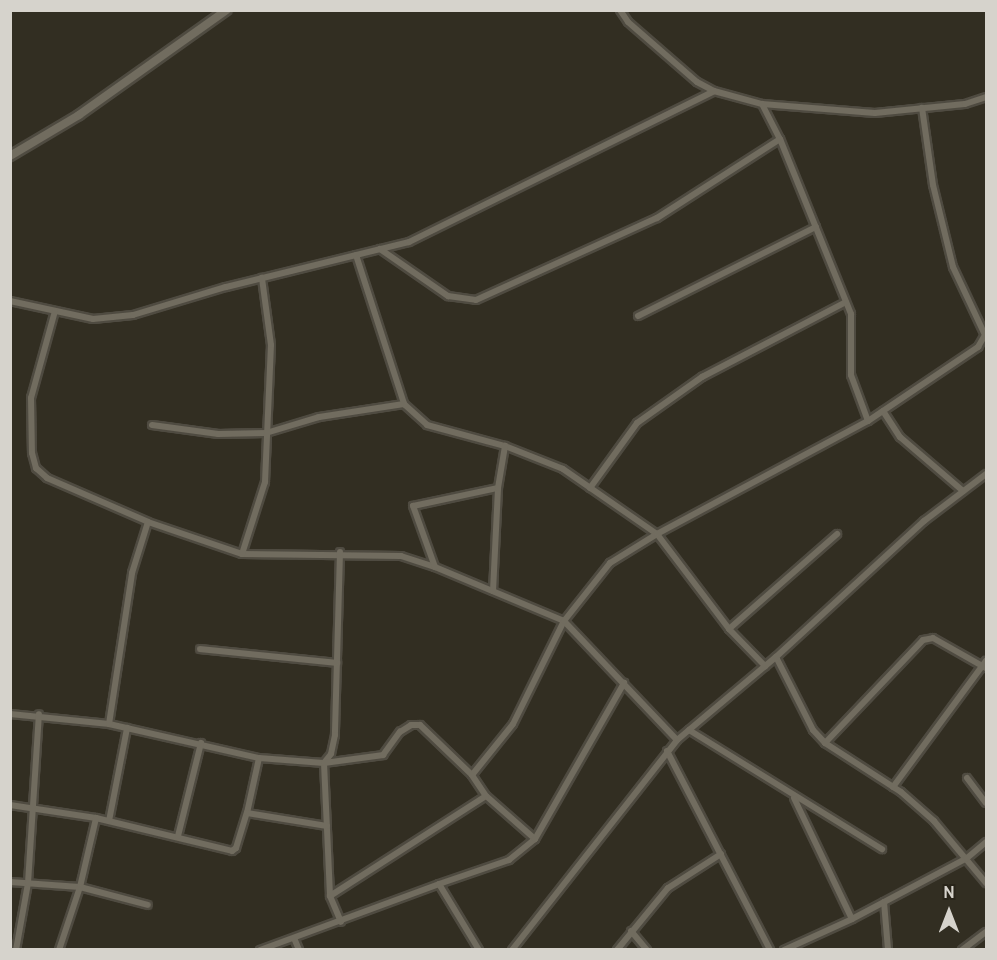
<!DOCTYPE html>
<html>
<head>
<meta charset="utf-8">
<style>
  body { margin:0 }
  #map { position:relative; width:997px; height:960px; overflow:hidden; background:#322e22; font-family:Overpass,sans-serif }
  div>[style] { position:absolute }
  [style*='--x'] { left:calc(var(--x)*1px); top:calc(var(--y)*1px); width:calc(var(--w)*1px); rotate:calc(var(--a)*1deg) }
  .roads { filter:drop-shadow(2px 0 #4f4b41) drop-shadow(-2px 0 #4f4b41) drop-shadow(0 2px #4f4b41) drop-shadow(0 -2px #4f4b41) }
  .street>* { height:6px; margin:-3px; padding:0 3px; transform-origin:3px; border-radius:3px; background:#716c5f }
  .secondary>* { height:8px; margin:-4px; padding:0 4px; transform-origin:4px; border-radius:4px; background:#716c5f }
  span { translate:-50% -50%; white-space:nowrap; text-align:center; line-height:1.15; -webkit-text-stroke:6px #282419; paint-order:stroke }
  .frame { position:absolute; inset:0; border:12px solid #d6d3cc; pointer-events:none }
  .north { position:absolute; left:919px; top:882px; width:60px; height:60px; -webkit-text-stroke:4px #282419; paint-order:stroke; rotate:0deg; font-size:16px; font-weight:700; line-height:24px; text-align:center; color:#d6d3cc }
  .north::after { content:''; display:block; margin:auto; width:21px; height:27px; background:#d6d3cc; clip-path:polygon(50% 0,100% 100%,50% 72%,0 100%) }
</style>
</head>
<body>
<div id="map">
  <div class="roads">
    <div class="street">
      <i style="--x:620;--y:10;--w:14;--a:56"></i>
      <i style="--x:628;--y:22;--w:91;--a:41"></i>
      <i style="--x:697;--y:82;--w:19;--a:28"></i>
      <i style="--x:714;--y:91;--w:50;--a:15.2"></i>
      <i style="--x:762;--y:104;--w:113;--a:4.6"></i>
      <i style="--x:875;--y:113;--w:90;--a:-5.7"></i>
      <i style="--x:965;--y:104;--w:22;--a:-18"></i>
      <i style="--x:762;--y:104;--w:39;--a:63"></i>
      <i style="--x:780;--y:139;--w:189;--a:67.9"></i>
      <i style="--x:851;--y:314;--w:61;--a:90"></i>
      <i style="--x:851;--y:375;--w:49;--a:69.7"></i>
      <i style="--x:380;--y:249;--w:83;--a:34.7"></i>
      <i style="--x:448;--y:296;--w:28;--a:8"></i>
      <i style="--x:476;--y:300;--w:199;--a:-24.4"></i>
      <i style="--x:657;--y:218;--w:146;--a:-32.7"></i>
      <i style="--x:356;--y:255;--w:157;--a:72.1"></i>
      <i style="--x:404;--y:404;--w:31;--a:42"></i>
      <i style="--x:427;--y:425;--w:81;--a:15.1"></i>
      <i style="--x:505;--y:446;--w:62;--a:21.6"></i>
      <i style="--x:563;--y:469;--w:114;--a:34.7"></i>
      <i style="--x:657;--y:534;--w:119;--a:52.8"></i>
      <i style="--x:729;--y:629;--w:52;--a:45.8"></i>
      <i style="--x:10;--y:301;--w:85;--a:12.2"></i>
      <i style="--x:93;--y:319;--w:40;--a:-5.7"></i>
      <i style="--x:133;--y:315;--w:97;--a:-16.8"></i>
      <i style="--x:226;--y:287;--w:188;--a:-13.8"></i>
      <i style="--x:409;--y:242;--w:340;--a:-26.3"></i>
      <i style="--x:55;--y:311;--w:90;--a:105.4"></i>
      <i style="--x:31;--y:398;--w:55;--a:89"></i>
      <i style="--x:32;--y:453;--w:16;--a:75"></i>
      <i style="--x:36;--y:468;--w:15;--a:42"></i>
      <i style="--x:47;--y:478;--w:110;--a:23.5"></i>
      <i style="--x:148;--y:522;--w:99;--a:18.8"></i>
      <i style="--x:242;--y:554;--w:159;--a:0.7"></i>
      <i style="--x:401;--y:556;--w:36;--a:18"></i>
      <i style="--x:435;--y:567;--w:140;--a:22.7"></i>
      <i style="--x:564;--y:621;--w:164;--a:46.5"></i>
      <i style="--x:638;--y:316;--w:199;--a:-26.6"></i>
      <i style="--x:883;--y:411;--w:31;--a:57"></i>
      <i style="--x:900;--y:437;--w:83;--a:40.6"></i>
      <i style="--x:152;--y:425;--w:67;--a:7.8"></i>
      <i style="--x:218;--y:434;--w:48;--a:-1.2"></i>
      <i style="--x:266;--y:433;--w:55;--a:-16.8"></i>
      <i style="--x:319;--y:417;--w:86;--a:-8.7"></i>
      <i style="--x:590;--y:488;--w:80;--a:-54.1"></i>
      <i style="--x:637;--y:423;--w:80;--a:-35.3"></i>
      <i style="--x:702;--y:377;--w:162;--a:-27.5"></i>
      <i style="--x:340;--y:552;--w:183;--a:91.6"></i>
      <i style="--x:335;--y:735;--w:19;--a:102"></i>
      <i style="--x:331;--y:754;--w:11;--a:128"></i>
      <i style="--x:324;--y:763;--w:133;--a:87.4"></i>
      <i style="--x:330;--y:896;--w:28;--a:67"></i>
      <i style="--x:242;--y:554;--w:76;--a:-72.3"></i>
      <i style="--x:265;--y:482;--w:137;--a:-87.5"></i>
      <i style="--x:271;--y:345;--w:68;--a:-97.7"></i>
      <i style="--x:435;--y:567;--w:65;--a:-109.8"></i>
      <i style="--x:413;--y:506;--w:87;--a:-12"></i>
      <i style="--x:493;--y:591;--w:103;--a:-87.2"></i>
      <i style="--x:498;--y:488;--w:43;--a:-80.5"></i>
      <i style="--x:729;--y:629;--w:144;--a:-41.3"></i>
      <i style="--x:200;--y:649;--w:138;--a:5.8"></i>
      <i style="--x:776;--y:657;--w:82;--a:63.1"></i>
      <i style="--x:813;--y:730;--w:18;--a:47"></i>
      <i style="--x:825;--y:743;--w:90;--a:32.8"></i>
      <i style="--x:901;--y:792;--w:44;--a:41.3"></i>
      <i style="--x:934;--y:821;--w:81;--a:50"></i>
      <i style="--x:10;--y:714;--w:100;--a:5.8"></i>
      <i style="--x:109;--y:724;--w:154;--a:12.8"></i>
      <i style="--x:259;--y:758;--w:65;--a:4.4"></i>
      <i style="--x:324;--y:763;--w:60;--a:-7.7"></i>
      <i style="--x:383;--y:755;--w:29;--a:-54"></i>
      <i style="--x:400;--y:732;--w:13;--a:-32"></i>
      <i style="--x:411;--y:725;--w:9;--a:0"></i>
      <i style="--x:420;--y:725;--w:72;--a:43.9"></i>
      <i style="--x:109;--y:724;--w:153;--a:-81.3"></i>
      <i style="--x:132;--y:573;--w:53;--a:-72.6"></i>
      <i style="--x:689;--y:730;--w:227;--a:31.7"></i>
      <i style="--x:825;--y:743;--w:142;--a:-46.4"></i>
      <i style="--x:923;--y:640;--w:10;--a:-11"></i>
      <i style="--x:933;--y:638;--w:61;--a:29.5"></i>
      <i style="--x:667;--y:751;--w:224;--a:62.6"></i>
      <i style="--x:967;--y:778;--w:31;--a:53"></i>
      <i style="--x:893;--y:787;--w:157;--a:-53.6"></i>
      <i style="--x:794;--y:798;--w:134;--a:64.4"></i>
      <i style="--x:10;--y:805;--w:87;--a:8.6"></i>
      <i style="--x:96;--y:818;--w:140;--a:13.6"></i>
      <i style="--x:232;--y:851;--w:5;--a:-37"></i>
      <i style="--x:236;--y:848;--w:37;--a:-73"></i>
      <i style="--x:247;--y:813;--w:56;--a:-77.7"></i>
      <i style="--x:247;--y:813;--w:81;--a:9.2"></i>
      <i style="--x:109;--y:821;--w:95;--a:-79"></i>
      <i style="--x:178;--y:836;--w:96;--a:-76.1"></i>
      <i style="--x:535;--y:839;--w:65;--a:-138.7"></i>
      <i style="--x:486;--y:796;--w:25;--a:-124"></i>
      <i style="--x:472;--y:775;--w:65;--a:-51.2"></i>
      <i style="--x:513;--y:724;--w:115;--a:-63.7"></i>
      <i style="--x:564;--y:621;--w:74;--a:-51.6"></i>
      <i style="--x:610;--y:563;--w:55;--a:-31.7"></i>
      <i style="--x:657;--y:534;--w:239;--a:-28.2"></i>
      <i style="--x:868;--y:421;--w:133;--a:-33.9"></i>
      <i style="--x:978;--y:347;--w:14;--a:-60"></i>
      <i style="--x:985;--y:335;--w:75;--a:-115.2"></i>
      <i style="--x:953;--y:267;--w:84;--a:-103.7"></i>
      <i style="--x:933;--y:185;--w:78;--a:-98.1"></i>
      <i style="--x:10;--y:882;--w:70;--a:4.1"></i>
      <i style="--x:80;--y:887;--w:71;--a:-76.9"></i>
      <i style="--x:330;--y:896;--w:185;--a:-32.7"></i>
      <i style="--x:884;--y:902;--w:48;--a:85.2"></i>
      <i style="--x:631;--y:931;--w:25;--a:50"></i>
      <i style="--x:294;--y:938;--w:13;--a:67"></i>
      <i style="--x:16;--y:950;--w:68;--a:-79.8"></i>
      <i style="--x:28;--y:883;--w:169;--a:-86.3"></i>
      <i style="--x:59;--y:950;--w:66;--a:-71.6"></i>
      <i style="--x:80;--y:887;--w:70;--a:14.8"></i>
      <i style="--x:260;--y:950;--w:191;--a:-20.2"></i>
      <i style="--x:479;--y:950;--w:77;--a:-121.2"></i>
      <i style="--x:439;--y:884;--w:74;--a:-18.9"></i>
      <i style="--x:509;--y:860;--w:33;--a:-39"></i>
      <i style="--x:535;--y:839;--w:180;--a:-60.3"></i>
      <i style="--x:512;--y:950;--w:267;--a:-51.8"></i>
      <i style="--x:677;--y:740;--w:129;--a:-40"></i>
      <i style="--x:776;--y:657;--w:201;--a:-42.6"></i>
      <i style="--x:924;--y:521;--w:78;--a:-37.2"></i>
      <i style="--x:617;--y:950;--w:80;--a:-50.6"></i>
      <i style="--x:668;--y:888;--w:63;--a:-32.7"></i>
      <i style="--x:784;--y:950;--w:75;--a:-24.5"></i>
      <i style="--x:852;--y:919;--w:130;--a:-27.9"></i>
      <i style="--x:967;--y:858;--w:25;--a:-40"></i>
      <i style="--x:962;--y:950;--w:30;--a:-37"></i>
    </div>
    <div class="secondary">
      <i style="--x:10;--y:156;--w:80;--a:-30.7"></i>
      <i style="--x:79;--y:115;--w:181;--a:-35.4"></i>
    </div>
  </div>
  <div class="frame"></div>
  <div class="north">N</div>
</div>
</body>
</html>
